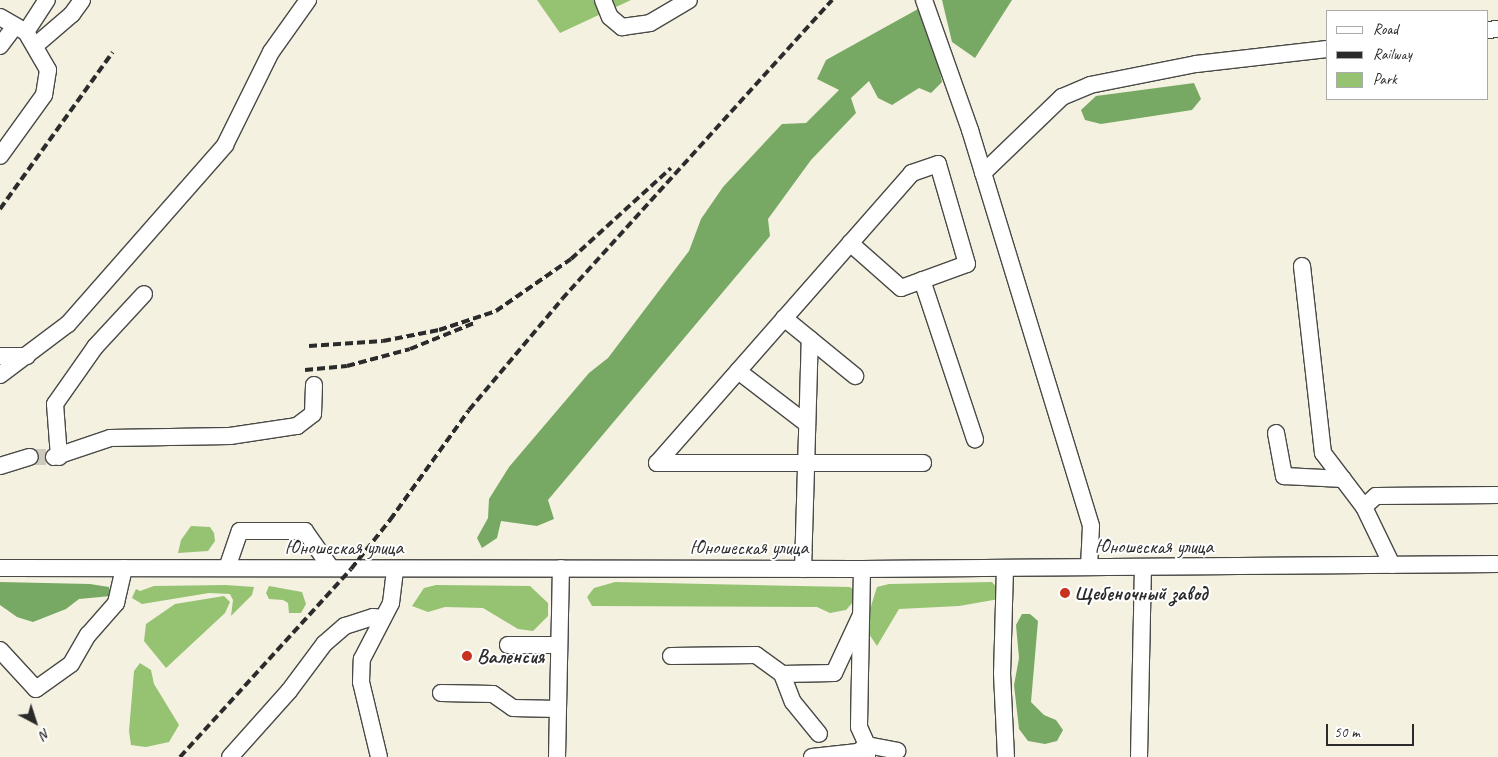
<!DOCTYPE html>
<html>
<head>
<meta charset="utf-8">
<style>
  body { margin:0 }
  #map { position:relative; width:1498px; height:757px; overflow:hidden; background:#f5f1e1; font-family:Caveat,sans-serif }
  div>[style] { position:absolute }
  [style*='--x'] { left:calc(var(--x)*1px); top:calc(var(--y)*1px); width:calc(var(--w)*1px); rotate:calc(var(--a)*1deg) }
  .green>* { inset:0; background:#95c372 }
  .forest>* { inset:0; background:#78a964 }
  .minor-tunnel>* { height:16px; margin-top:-8px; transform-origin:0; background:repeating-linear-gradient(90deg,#cdc9bd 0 16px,transparent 0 24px) }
  .roads { filter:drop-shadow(1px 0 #494946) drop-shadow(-1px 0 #494946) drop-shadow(0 1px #494946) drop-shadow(0 -1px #494946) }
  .minor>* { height:16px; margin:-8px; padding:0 8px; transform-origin:8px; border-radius:8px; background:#fff }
  .rail>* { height:4px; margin-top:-2px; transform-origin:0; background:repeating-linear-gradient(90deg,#2b2b2b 0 8px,transparent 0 12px) }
  .dots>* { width:14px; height:14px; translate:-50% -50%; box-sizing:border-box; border:2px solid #fff; border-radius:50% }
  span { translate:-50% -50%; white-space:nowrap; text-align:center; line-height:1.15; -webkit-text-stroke:4px #fff; paint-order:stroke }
  .street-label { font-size:20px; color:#2b2b2b }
  .poi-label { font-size:20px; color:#2b2b2b; font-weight:700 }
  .left { translate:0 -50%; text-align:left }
  .legend { position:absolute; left:1326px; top:10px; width:162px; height:90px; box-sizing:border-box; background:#fff; border:1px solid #aaa; margin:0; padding:6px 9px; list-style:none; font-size:15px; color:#2b2b2b }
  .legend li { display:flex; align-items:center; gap:10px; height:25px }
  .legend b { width:25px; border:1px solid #aaa }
  .north { position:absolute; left:10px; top:697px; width:50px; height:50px; -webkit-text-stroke:4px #fff; paint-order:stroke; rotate:140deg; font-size:14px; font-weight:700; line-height:20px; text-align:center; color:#2b2b2b }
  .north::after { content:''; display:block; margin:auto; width:18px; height:22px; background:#2b2b2b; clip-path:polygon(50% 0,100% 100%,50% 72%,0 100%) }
  .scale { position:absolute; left:1326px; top:724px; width:88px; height:22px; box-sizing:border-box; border:2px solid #2b2b2b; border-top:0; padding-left:6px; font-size:15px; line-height:18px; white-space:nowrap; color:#2b2b2b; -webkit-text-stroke:4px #fff; paint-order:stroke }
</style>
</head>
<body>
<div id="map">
  <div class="green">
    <i style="clip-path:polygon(537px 0,631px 0,560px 33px)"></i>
    <i style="clip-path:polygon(191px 526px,210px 527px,214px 533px,215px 541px,208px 551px,178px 553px,181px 540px)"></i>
    <i style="clip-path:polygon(615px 582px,850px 587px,855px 591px,853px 602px,846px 610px,830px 613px,817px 607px,592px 606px,587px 597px,594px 588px)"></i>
    <i style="clip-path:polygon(992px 582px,998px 589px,999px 599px,959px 606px,899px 609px,877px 646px,867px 631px,866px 622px,877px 587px,889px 584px)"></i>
    <i style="clip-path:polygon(226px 585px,254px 587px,252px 595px,231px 616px,233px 600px,230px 594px,209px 593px,142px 604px,132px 598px,136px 589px,140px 591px,154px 586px)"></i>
    <i style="clip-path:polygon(436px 585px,530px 586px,548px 603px,548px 616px,533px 631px,518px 629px,483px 608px,445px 607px,428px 612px,412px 606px,424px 588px)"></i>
    <i style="clip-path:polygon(269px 586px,302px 592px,306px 604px,301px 613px,289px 613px,288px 603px,283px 600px,269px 599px,266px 593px)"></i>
    <i style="clip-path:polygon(224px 596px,230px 602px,225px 613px,166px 668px,144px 641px,146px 624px,175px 604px)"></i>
    <i style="clip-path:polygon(140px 663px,151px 670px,154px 684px,179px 725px,169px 742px,146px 747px,131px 745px,129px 731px,134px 671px)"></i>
  </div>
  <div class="forest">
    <i style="clip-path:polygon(942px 0,1012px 0,975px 58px,952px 42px)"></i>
    <i style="clip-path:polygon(918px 9px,930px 23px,942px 82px,931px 93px,919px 88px,892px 105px,878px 98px,869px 81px,851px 98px,856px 113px,811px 160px,768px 219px,770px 236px,548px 500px,554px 519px,537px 526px,501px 521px,497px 538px,482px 548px,477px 538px,488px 518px,489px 499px,509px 467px,589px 373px,608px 358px,689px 251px,701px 219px,723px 187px,782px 124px,806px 123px,839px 90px,817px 79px,826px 60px)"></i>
    <i style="clip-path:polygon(1194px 83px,1201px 99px,1192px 110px,1101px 124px,1085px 120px,1081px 110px,1096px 96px)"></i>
    <i style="clip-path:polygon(0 582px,90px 584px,109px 587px,111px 596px,79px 599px,66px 609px,33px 622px,17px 617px,0 605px)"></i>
    <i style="clip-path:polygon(1022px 614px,1030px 614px,1038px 621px,1031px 702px,1044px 715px,1056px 720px,1063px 730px,1057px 741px,1045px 744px,1028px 741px,1019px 729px,1014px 685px,1019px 658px,1016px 625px)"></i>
  </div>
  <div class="minor-tunnel">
    <i style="--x:30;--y:457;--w:24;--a:0"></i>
  </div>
  <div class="roads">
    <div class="minor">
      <i style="--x:603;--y:0;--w:18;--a:68"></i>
      <i style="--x:610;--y:17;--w:16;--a:40"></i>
      <i style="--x:622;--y:27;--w:28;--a:-8"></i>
      <i style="--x:650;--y:23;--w:45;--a:-30.5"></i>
      <i style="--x:924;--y:0;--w:138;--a:70.5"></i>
      <i style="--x:970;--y:130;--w:414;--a:73"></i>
      <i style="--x:1091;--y:526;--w:41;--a:92.8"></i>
      <i style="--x:0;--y:17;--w:30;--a:30"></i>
      <i style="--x:26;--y:32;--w:44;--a:59.9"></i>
      <i style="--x:48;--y:70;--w:25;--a:99"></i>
      <i style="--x:44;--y:95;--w:75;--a:125.8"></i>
      <i style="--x:1487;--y:30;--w:11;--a:-5"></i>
      <i style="--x:26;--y:32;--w:38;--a:-57"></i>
      <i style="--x:36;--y:45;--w:48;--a:-40.7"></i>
      <i style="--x:72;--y:14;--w:17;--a:-54"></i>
      <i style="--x:0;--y:46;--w:25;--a:-53"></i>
      <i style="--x:983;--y:173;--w:110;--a:-43.9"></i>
      <i style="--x:1062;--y:97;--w:30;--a:-23"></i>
      <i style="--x:1090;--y:85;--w:108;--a:-11.2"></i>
      <i style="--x:1196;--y:64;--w:132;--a:-6.5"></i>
      <i style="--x:850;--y:243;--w:68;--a:41.4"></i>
      <i style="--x:901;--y:288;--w:70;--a:-20"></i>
      <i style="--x:967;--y:264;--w:104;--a:-106.2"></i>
      <i style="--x:938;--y:164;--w:28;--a:161"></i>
      <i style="--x:912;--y:173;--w:386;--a:131.3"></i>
      <i style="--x:657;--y:463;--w:266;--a:0"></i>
      <i style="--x:1302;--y:266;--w:188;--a:83.6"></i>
      <i style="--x:1323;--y:453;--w:68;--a:52.8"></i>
      <i style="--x:922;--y:280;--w:168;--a:71.6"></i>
      <i style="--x:784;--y:318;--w:92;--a:39.2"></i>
      <i style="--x:0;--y:356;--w:27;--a:0"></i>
      <i style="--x:738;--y:371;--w:87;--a:37.5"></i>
      <i style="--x:0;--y:375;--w:85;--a:-36.9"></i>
      <i style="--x:68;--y:324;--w:238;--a:-48.7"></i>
      <i style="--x:225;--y:145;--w:104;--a:-63.7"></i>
      <i style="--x:271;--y:52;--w:64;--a:-54.6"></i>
      <i style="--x:1276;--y:433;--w:44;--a:79.5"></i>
      <i style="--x:1284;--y:476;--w:59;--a:2.9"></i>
      <i style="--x:54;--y:457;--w:59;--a:-18.7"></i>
      <i style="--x:110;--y:438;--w:120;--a:-1"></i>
      <i style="--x:230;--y:436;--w:68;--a:-8.5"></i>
      <i style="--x:297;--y:426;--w:20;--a:-37"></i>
      <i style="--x:313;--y:414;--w:29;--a:-88"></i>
      <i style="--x:59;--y:457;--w:53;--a:-94.3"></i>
      <i style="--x:55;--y:404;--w:70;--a:-54.9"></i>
      <i style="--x:95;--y:347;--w:72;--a:-47.2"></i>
      <i style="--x:0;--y:466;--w:31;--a:-17"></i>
      <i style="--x:1392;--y:565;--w:64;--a:-115.8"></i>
      <i style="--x:1364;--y:507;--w:16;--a:-43"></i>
      <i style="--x:1376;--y:496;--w:122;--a:-0.5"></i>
      <i style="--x:0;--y:568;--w:862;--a:0.07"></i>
      <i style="--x:862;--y:569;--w:636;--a:-0.45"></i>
      <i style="--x:227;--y:568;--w:39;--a:-71"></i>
      <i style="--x:240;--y:531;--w:65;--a:0"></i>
      <i style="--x:305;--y:531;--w:45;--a:54.9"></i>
      <i style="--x:1005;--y:568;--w:105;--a:91.6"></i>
      <i style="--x:1002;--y:673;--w:84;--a:87.3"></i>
      <i style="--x:803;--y:569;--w:230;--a:-88.3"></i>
      <i style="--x:862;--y:569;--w:158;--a:91.1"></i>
      <i style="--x:859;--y:727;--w:20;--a:66"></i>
      <i style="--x:867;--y:745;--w:12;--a:90"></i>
      <i style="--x:508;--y:645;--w:51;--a:0"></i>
      <i style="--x:0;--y:650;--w:53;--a:47.3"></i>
      <i style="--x:36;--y:689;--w:43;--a:-35.5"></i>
      <i style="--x:71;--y:664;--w:34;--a:-60"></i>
      <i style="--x:88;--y:635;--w:43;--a:-48.8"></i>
      <i style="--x:116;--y:603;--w:36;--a:-77"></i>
      <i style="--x:671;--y:656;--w:85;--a:-0.7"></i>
      <i style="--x:756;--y:655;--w:32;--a:36"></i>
      <i style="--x:782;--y:674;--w:52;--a:-1.1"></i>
      <i style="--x:834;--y:673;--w:64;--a:-65"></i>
      <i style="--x:782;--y:674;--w:30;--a:69"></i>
      <i style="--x:793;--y:702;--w:41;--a:50.9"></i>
      <i style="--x:441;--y:693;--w:52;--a:1.1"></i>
      <i style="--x:493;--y:694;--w:24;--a:35"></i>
      <i style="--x:513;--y:708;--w:45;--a:1.3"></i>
      <i style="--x:230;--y:757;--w:89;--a:-48.2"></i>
      <i style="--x:289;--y:691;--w:59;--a:-53.3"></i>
      <i style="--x:324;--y:644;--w:28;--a:-41"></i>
      <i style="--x:345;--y:626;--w:29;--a:-18"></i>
      <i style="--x:373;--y:617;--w:10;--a:6"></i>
      <i style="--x:379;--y:757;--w:77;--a:-103.5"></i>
      <i style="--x:361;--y:682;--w:23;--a:-88"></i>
      <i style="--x:362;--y:659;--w:63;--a:-62.6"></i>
      <i style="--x:391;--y:603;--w:34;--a:-83"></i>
      <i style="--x:557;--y:757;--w:189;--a:-88.8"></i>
      <i style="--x:812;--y:757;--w:46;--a:-6.2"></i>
      <i style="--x:858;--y:752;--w:11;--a:-38"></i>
      <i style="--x:867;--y:745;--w:31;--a:11"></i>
      <i style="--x:1139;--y:757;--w:190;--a:-88.8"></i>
    </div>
  </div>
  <div class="rail">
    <i style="--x:0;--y:209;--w:193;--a:-54.3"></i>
    <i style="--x:309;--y:346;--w:74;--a:-3.9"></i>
    <i style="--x:383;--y:341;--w:57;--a:-11.1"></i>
    <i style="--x:439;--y:330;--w:60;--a:-18.4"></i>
    <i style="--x:496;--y:311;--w:91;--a:-34.7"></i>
    <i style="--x:571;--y:259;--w:135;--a:-42.3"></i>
    <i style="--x:305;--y:370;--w:42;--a:-5.4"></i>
    <i style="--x:347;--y:366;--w:65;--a:-15.1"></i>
    <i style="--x:410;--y:349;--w:69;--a:-22.1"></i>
    <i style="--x:180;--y:757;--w:254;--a:-47.7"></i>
    <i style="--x:351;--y:569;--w:63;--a:-51.5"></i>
    <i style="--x:390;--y:520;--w:135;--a:-54.3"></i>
    <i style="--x:469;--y:410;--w:145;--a:-50"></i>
    <i style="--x:562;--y:299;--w:403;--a:-47.9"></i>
  </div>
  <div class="dots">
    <i style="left:1065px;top:593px;background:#c8321e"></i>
    <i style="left:467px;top:656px;background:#c8321e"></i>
  </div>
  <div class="street-label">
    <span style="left:1154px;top:546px">Юношеская улица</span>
    <span style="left:344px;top:547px">Юношеская улица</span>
    <span style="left:749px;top:547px">Юношеская улица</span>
  </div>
  <div class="poi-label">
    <span class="left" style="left:1075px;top:593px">Щебеночный завод</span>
    <span class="left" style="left:477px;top:656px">Валенсия</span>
  </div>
  <ul class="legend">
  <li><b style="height:6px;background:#fff"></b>Road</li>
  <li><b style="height:6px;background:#2b2b2b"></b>Railway</li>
  <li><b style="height:14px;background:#95c372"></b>Park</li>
  </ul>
  <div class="north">N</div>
  <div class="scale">50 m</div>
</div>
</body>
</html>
